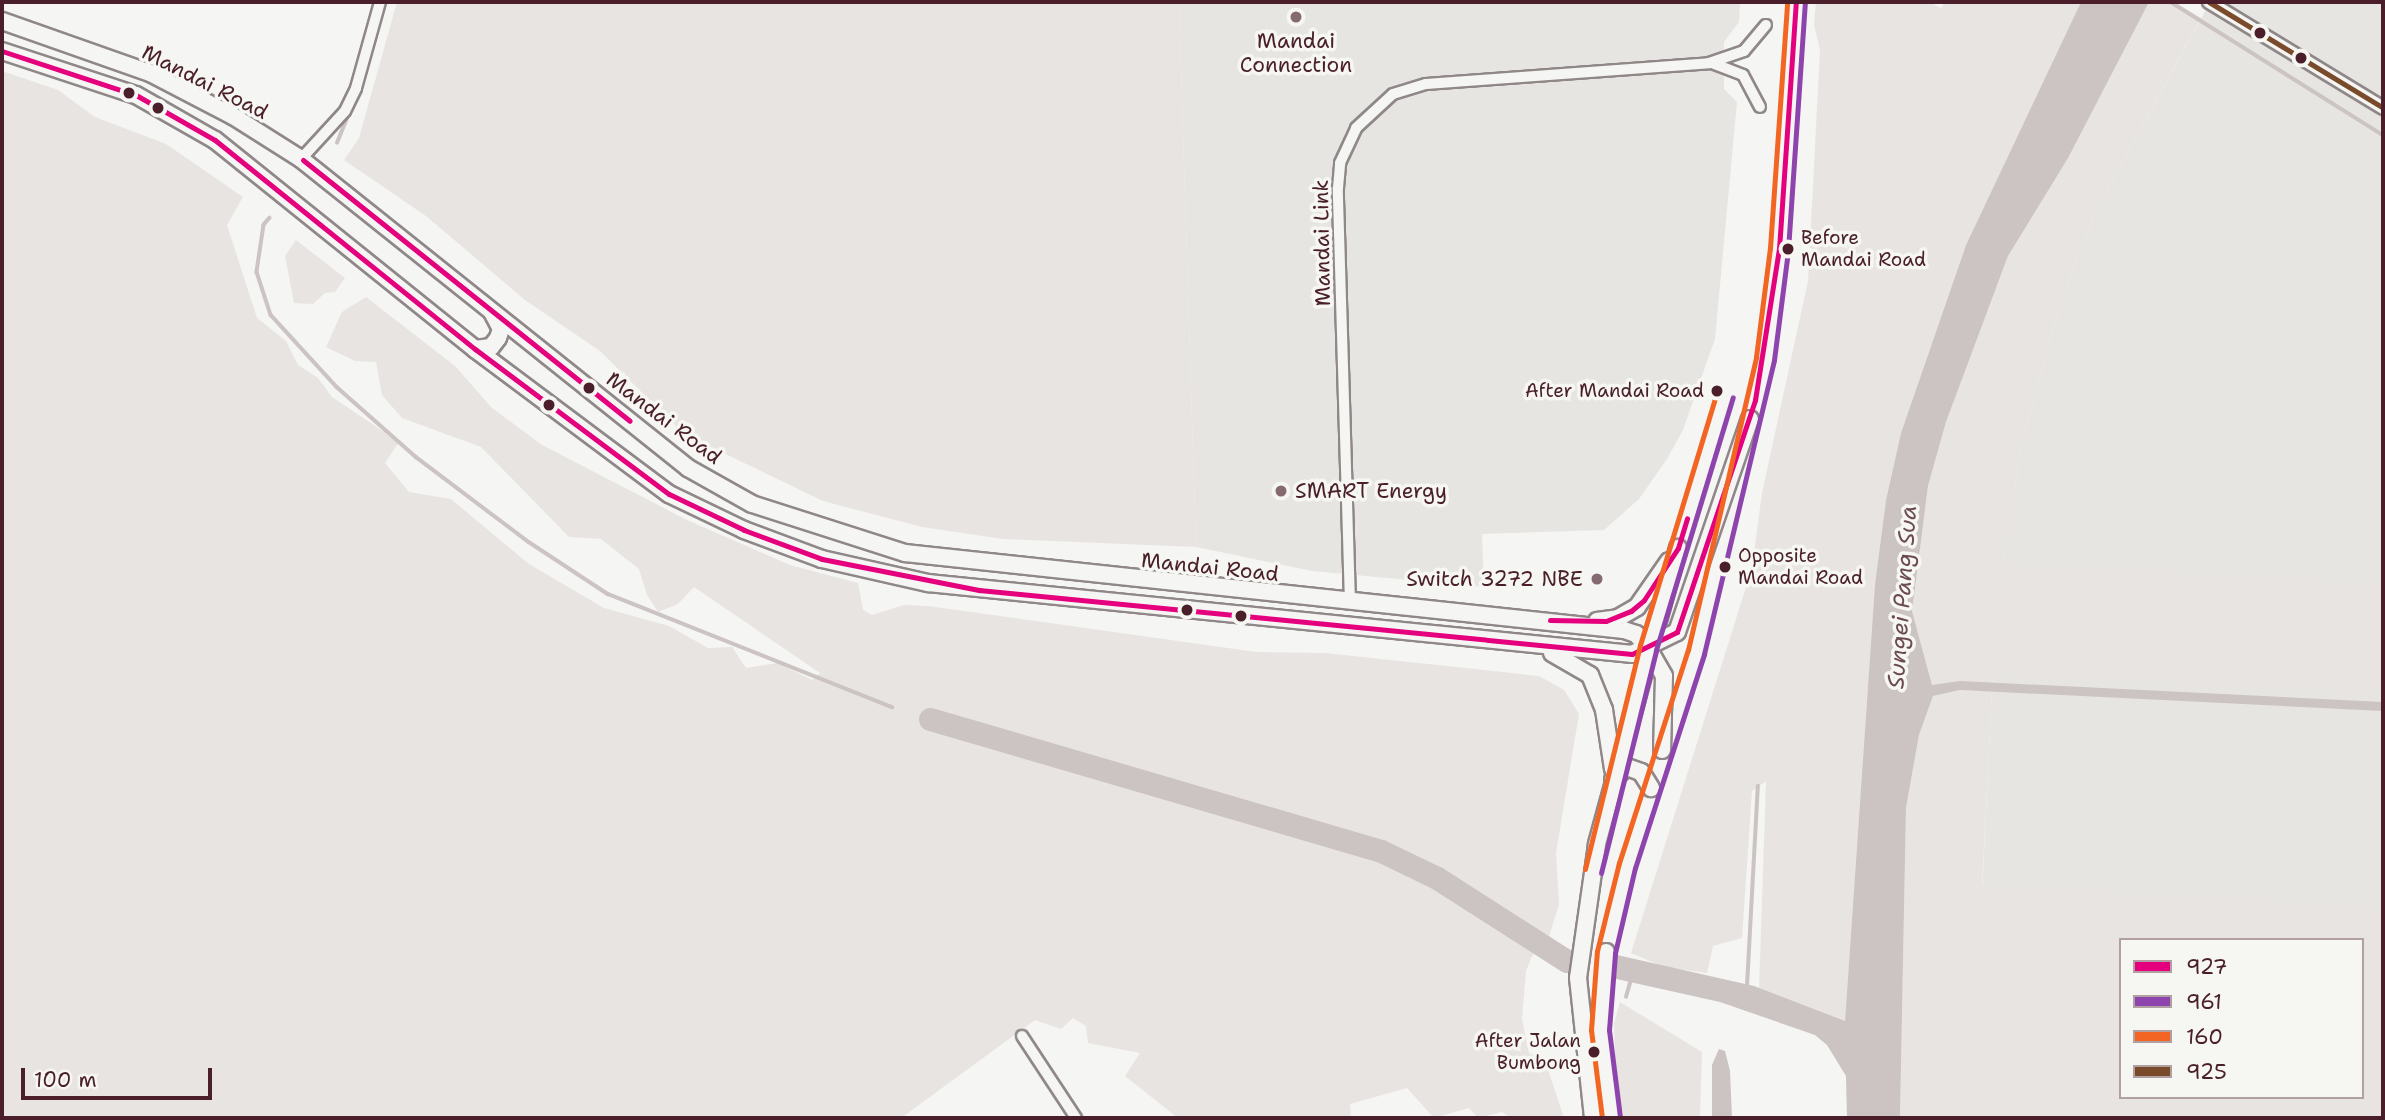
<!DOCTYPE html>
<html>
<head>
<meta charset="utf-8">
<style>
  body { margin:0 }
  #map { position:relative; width:2385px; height:1120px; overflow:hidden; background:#f5f5f3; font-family:"Shantell Sans",sans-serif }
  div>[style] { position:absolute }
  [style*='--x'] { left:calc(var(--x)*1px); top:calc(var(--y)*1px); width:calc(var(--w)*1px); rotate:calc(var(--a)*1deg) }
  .built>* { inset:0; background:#e7e5e2 }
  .green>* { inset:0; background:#e8e4e2 }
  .water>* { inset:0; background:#ccc3c3 }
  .stream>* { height:3.5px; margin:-1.75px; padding:0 1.75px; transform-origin:1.75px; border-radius:1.75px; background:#ccc3c3 }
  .river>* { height:23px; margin:-11.5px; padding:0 11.5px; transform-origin:11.5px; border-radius:11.5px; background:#ccc3c3 }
  .roads { filter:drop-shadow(2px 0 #8f8788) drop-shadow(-2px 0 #8f8788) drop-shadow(0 2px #8f8788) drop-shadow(0 -2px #8f8788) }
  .minor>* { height:10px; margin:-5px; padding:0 5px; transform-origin:5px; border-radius:5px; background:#f5f5f3 }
  .tertiary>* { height:12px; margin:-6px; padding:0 6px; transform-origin:6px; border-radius:6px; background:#f5f5f3 }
  .primary>* { height:16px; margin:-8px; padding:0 8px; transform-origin:8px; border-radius:8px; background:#f5f5f3 }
  .bus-1>* { height:5px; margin:-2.5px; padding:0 2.5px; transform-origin:2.5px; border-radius:2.5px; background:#e5007d }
  .bus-2>* { height:5px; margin:-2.5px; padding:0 2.5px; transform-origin:2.5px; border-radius:2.5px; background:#8e44ad }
  .bus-3>* { height:5px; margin:-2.5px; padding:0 2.5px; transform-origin:2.5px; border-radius:2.5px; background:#f26522 }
  .bus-4>* { height:5px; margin:-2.5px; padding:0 2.5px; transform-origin:2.5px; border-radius:2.5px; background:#7a4b2a }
  .dots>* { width:19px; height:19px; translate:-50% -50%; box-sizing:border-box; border:4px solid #f6f6f2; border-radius:50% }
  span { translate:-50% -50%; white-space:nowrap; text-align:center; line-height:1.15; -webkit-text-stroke:7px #f6f6f2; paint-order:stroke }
  .bus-label { font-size:19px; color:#4a1f2b }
  .left { translate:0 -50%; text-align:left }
  .right { translate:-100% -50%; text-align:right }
  .poi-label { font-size:21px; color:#4a1f2b }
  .street-label { font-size:21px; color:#4a1f2b }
  .water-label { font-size:23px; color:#6c4a52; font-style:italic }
  .frame { position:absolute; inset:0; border:4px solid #4a1f2b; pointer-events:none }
  .legend { position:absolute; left:2119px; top:938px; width:245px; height:161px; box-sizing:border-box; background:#f6f6f2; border:2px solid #b1a0a2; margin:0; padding:9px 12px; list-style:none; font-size:21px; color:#4a1f2b }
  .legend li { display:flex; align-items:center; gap:14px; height:35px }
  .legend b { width:35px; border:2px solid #b1a0a2 }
  .scale { position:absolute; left:21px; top:1068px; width:191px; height:32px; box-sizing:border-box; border:4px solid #4a1f2b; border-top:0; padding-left:9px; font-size:21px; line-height:24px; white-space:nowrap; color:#4a1f2b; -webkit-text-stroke:5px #f6f6f2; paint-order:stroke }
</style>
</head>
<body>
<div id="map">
  <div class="built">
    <i style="clip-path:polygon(1179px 2px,1740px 2px,1739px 22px,1724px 42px,1724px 89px,1737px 102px,1715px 339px,1683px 430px,1667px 459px,1639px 499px,1604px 530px,1482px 534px,1484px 587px,1312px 571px,1196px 547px)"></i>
    <i style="clip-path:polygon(evenodd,2210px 2px,2383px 2px,2383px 1118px,1971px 1118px,1996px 608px,2021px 446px,2061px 300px,2096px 211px,2210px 2px,2121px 940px,2362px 940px,2362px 1097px,2121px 1097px,2121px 940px)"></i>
  </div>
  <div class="green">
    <i style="clip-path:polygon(397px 2px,1179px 2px,1196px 547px,1003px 539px,922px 527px,823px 501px,684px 434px,600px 351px,525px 300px,426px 216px,344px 160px,359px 138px)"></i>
    <i style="clip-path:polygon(1816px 2px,1929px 2px,1941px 8px,1945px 2px,2081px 2px,1966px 245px,1901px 433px,1886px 500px,1875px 584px,1845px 1022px,1759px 991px,1766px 781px,1752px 791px,1742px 938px,1713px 946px,1707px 973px,1664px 967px,1631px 953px,1752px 568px,1762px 493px,1808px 281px,1820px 50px,1814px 25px)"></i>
    <i style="clip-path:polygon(2149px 2px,2174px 2px,2201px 18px,2096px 211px,2061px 300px,2021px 446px,2003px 564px,2383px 583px,2383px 694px,1993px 675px,1992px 683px,1932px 685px,1912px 611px,1928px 486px,1946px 422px,2008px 256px)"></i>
    <i style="clip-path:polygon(2px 71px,58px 90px,95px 117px,166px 144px,243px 197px,227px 225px,257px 318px,286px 341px,298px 365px,318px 378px,332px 397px,399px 442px,385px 463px,409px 492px,451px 499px,529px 564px,604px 608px,669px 626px,708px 648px,732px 647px,746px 668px,778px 663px,812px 680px,820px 673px,694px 587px,678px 604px,658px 612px,647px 595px,639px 569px,601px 539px,569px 537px,481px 447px,402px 418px,382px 395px,376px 362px,355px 361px,326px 347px,342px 312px,366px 297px,455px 366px,492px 408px,542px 445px,687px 520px,790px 565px,858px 583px,863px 610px,872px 615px,904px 605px,928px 606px,1256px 652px,1325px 653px,1539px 676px,1564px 690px,1579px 714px,1556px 853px,1559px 904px,1548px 940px,1532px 956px,1526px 971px,1522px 1019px,1529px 1053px,1545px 1060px,1564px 1118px,1511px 1118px,1502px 1112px,1478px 1118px,1469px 1108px,1434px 1118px,1407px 1088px,1350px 1104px,1351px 1118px,1178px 1118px,1125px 1076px,1140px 1053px,1088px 1043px,1086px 1026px,1073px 1018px,1061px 1029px,1035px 1020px,901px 1118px,2px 1118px)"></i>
    <i style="clip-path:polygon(296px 240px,345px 278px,335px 292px,325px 293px,313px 304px,294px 303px,285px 256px)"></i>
    <i style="clip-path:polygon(evenodd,1960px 690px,1992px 691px,1982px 886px,2383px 906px,2379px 1118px,1900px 1118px,1906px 808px,1919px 735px,1933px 696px,1960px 690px,2121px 940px,2362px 940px,2362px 1097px,2121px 1097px,2121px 940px)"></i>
    <i style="clip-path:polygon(1620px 1002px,1702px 1052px,1700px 1118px,1624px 1118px,1616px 1087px,1614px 1023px)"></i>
  </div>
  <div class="water">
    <i style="clip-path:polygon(2081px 2px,2149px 2px,2068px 158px,2008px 256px,1946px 422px,1928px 486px,1912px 611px,1932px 685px,1960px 681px,2383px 702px,2383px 711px,1960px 690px,1933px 696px,1919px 735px,1906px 808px,1900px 1118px,1847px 1118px,1846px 1076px,1827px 1045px,1815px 1035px,1720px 1002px,1612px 978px,1617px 955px,1754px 986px,1845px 1021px,1875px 584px,1886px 500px,1901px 433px,1966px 245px)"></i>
    <i style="clip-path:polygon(1719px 1049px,1725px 1051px,1730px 1071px,1732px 1118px,1712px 1118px,1712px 1065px)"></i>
  </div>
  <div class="stream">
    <i style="--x:2171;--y:2;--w:250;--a:32.1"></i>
    <i style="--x:337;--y:143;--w:32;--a:-68"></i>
    <i style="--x:270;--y:218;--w:9;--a:131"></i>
    <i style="--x:264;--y:225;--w:48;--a:98.5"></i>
    <i style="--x:257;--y:272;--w:45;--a:72"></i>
    <i style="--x:271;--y:315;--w:98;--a:47.5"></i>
    <i style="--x:337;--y:387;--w:106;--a:41.5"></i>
    <i style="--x:416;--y:457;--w:141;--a:37"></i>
    <i style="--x:529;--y:542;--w:95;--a:33.4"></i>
    <i style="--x:608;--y:594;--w:306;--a:21.7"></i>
    <i style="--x:1747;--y:986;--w:200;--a:-86.9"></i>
    <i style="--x:1626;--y:997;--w:19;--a:-74"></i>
  </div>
  <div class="river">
    <i style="--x:930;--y:719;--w:470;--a:16.3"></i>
    <i style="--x:1381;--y:851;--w:62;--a:25.7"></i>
    <i style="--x:1437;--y:878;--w:154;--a:32.6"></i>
  </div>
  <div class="roads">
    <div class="minor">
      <i style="--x:1712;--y:63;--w:33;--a:21"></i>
      <i style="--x:1743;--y:75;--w:36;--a:62"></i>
      <i style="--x:301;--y:159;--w:65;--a:-47.5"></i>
      <i style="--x:345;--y:111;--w:25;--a:-64"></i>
      <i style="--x:356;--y:88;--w:89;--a:-74.4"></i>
      <i style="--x:1350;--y:603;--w:415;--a:-91.7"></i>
      <i style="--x:1338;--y:188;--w:25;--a:-85"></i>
      <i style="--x:1340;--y:163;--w:38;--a:-65"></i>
      <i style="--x:1356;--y:128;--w:50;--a:-42.6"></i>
      <i style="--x:1393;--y:94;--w:34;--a:-17"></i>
      <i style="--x:1426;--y:84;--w:284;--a:-4.2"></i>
      <i style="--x:1709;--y:63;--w:37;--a:-19"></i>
      <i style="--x:1744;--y:51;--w:34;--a:-50"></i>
      <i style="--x:1022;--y:1036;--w:98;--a:56.6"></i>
    </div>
    <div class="tertiary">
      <i style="--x:2209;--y:2;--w:204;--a:31.3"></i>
    </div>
    <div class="primary">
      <i style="--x:2;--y:21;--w:157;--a:19.4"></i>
      <i style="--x:150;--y:73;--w:93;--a:27.4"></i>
      <i style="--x:233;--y:116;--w:80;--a:32.3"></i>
      <i style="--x:301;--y:159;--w:495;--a:38.6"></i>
      <i style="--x:688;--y:468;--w:73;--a:29.4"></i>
      <i style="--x:752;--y:504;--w:161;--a:17.8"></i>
      <i style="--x:905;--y:553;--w:723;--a:6.11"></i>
      <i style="--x:1624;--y:630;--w:13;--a:18"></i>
      <i style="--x:1636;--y:634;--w:18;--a:49"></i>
      <i style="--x:1648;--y:648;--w:32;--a:60"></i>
      <i style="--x:1664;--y:676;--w:74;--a:91.5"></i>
      <i style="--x:2;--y:51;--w:141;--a:18.2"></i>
      <i style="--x:136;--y:95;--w:91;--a:29.7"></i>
      <i style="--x:215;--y:140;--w:334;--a:38.8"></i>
      <i style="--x:475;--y:349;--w:242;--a:36.8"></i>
      <i style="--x:669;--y:494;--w:83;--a:25.6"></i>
      <i style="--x:744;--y:530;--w:83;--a:20.4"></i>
      <i style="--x:822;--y:559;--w:109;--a:12.8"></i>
      <i style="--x:928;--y:583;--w:708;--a:5.76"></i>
      <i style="--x:1632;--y:654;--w:50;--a:-26.1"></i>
      <i style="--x:1677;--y:632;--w:225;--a:-71.1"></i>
      <i style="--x:475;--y:349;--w:16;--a:-7"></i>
      <i style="--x:491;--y:347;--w:11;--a:-52"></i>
      <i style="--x:498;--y:338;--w:9;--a:-72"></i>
      <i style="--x:501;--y:329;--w:19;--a:-118"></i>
      <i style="--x:1597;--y:621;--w:21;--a:-8"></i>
      <i style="--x:1618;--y:618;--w:22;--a:-30"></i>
      <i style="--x:1637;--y:607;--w:56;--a:-55.2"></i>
      <i style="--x:1552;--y:653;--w:44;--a:30.1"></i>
      <i style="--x:1590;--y:675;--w:38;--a:68"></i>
      <i style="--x:1604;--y:710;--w:60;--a:81.3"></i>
      <i style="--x:1613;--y:779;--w:18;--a:-41"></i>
      <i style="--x:1627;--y:767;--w:15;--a:20"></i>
      <i style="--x:1641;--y:772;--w:19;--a:58"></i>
      <i style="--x:1606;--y:952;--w:78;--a:94.4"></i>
      <i style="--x:1600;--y:1030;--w:89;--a:82.9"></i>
      <i style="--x:1593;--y:1118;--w:141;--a:-96.1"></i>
      <i style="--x:1578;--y:978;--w:135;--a:-81.9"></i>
      <i style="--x:1597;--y:844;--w:307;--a:-74.7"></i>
    </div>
  </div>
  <div class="bus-1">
    <i style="--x:2;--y:51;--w:141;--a:18.2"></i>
    <i style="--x:136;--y:95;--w:91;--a:29.7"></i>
    <i style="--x:215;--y:140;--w:334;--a:38.8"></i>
    <i style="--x:475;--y:349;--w:242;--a:36.8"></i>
    <i style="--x:669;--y:494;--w:83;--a:25.6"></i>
    <i style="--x:744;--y:530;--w:83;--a:20.4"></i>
    <i style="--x:822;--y:559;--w:160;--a:11.2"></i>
    <i style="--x:979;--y:590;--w:656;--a:5.6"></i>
    <i style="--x:1632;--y:654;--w:50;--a:-26.1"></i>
    <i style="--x:1677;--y:632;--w:245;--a:-71.4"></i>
    <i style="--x:1755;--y:400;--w:153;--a:-81"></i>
    <i style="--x:1779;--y:249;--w:248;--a:-86.1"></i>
    <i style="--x:303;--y:160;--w:418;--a:38.6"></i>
    <i style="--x:1550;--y:620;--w:56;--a:1"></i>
    <i style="--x:1606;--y:621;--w:27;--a:-22"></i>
    <i style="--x:1631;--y:611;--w:17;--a:-40"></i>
    <i style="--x:1644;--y:600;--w:62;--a:-56.8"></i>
    <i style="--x:1678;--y:548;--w:31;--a:-73"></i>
  </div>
  <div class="bus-2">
    <i style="--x:1601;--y:873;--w:230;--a:-76.1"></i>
    <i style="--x:1656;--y:650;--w:264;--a:-73.1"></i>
    <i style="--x:1620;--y:1117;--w:88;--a:-97.2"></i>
    <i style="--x:1609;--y:1030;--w:77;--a:-85.5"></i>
    <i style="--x:1615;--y:953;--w:87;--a:-76.8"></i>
    <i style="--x:1635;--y:868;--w:225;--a:-72.1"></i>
    <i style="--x:1704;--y:654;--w:302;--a:-76.6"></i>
    <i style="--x:1774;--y:360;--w:111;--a:-82.7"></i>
    <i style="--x:1788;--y:250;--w:248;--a:-86.1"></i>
  </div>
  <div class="bus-3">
    <i style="--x:1585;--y:869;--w:231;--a:-76.2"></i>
    <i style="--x:1640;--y:645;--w:265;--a:-73.1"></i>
    <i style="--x:1602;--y:1118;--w:89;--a:-97.1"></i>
    <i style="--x:1591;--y:1030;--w:79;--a:-85.7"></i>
    <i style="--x:1597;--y:951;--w:91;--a:-76"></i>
    <i style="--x:1619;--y:863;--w:224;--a:-72.1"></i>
    <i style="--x:1688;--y:650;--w:301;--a:-76.9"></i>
    <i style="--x:1756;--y:357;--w:110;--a:-82.7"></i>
    <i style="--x:1770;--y:248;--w:247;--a:-86"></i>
  </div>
  <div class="bus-4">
    <i style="--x:2209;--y:2;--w:204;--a:31.3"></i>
  </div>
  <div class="dots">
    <i style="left:1296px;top:17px;background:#866a71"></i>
    <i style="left:2260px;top:33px;background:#4a1f2b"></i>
    <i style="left:2301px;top:58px;background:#4a1f2b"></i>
    <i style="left:129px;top:93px;background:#4a1f2b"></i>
    <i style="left:158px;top:108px;background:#4a1f2b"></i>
    <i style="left:1788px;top:249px;background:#4a1f2b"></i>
    <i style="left:589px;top:388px;background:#4a1f2b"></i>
    <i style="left:1717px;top:391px;background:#4a1f2b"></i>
    <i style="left:549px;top:405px;background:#4a1f2b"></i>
    <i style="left:1281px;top:491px;background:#866a71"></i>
    <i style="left:1725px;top:567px;background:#4a1f2b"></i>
    <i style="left:1597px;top:579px;background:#866a71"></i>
    <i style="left:1187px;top:610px;background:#4a1f2b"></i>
    <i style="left:1241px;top:616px;background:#4a1f2b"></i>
    <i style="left:1594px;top:1052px;background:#4a1f2b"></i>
  </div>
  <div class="bus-label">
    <span class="left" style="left:1801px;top:249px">Before<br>Mandai Road</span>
    <span class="right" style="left:1704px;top:391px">After Mandai Road</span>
    <span class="left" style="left:1738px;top:567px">Opposite<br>Mandai Road</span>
    <span class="right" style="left:1581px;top:1052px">After Jalan<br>Bumbong</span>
  </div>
  <div class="poi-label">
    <span style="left:1296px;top:53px">Mandai<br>Connection</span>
    <span class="left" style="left:1295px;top:491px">SMART Energy</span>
    <span class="right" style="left:1583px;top:579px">Switch 3272 NBE</span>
  </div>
  <div class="street-label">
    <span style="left:205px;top:82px;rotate:27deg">Mandai Road</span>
    <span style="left:1322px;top:243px;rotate:-91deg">Mandai Link</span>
    <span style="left:664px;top:418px;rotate:37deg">Mandai Road</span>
    <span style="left:1210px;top:567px;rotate:6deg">Mandai Road</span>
  </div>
  <div class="water-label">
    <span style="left:1902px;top:597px;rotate:-86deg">Sungei Pang Sua</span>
  </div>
  <div class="frame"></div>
  <ul class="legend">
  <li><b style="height:9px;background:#e5007d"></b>927</li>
  <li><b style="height:9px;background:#8e44ad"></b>961</li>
  <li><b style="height:9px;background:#f26522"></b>160</li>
  <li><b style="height:9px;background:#7a4b2a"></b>925</li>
  </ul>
  <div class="scale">100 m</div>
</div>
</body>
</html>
